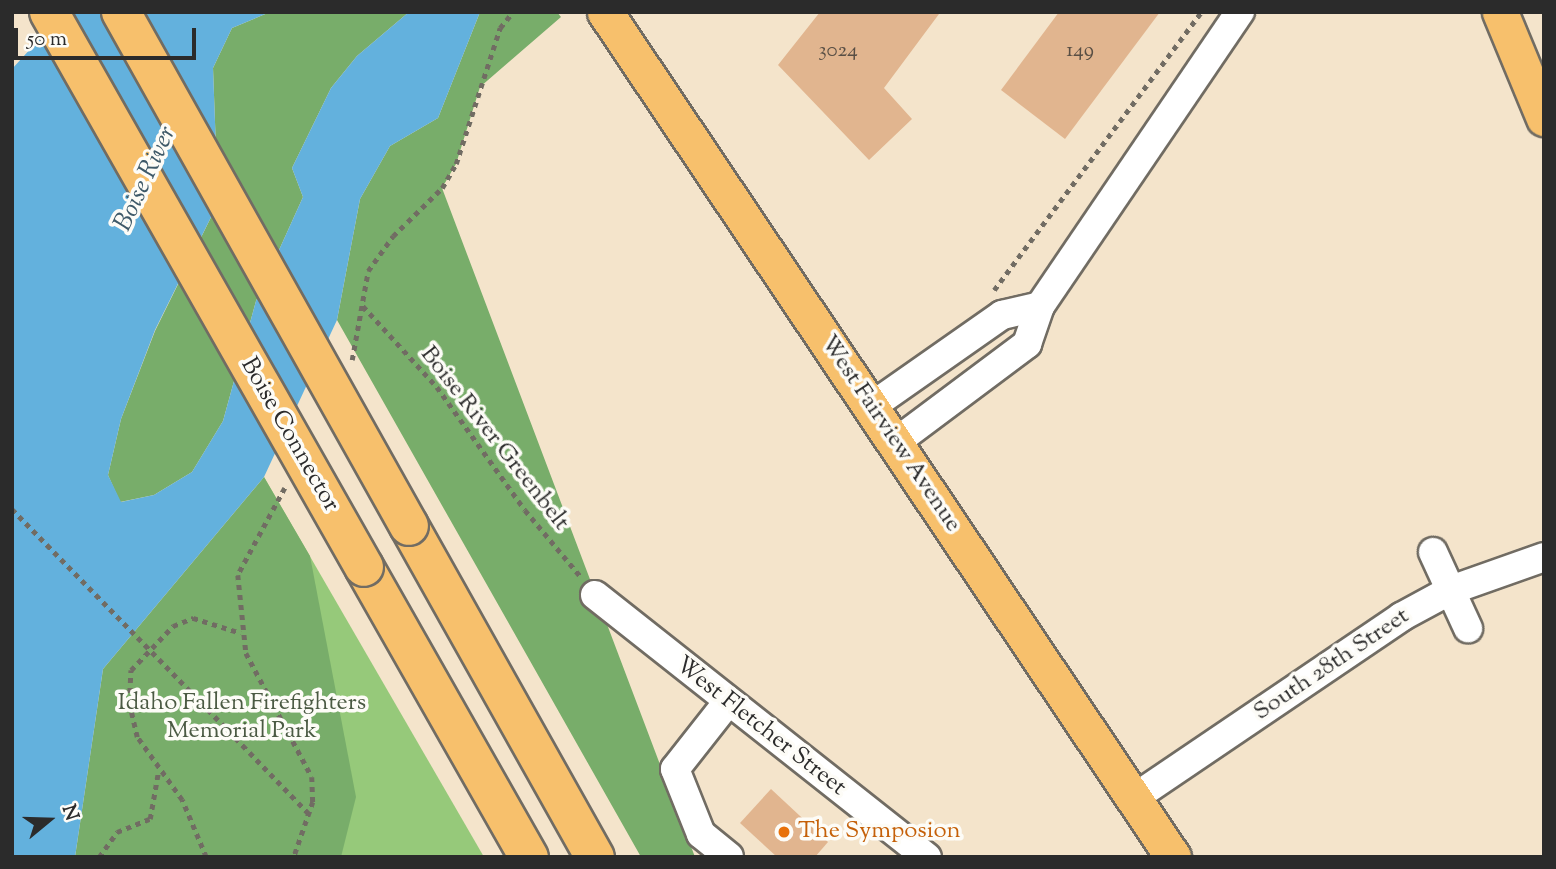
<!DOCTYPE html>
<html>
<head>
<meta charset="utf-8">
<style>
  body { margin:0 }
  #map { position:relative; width:1556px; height:869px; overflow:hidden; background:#f4e4cb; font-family:"Sorts Mill Goudy",serif }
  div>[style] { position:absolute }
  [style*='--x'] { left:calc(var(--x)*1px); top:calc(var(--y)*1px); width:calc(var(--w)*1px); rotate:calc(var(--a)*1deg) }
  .green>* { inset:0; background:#96c97a }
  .forest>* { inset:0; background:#78ad6a }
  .water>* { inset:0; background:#63b1dd }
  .building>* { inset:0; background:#e1b58f }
  .path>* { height:4.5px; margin-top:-2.25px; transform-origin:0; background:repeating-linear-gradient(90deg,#716c63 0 5px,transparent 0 10px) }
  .roads { filter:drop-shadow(2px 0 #716c63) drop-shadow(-2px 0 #716c63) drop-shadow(0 2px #716c63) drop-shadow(0 -2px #716c63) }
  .minor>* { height:28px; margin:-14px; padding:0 14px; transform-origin:14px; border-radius:14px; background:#fff }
  .major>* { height:35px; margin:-17.5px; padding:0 17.5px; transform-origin:17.5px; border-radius:17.5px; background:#f7c06c }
  .highway>* { height:38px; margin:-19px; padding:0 19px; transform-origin:19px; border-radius:19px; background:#f7c06c }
  .path-bridge>* { height:4.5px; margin-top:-2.25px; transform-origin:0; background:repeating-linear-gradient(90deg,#716c63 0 5px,transparent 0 10px) }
  .bridges { filter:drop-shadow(2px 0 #716c63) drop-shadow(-2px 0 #716c63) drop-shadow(0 2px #716c63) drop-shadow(0 -2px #716c63) }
  .highway-bridge>* { height:38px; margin:-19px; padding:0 19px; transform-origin:19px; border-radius:19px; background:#f7c06c }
  .dots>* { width:19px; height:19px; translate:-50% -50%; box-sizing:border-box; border:4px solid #fdfcf7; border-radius:50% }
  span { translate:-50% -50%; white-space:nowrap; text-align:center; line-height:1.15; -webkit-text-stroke:7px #fdfcf7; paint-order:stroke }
  .number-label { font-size:21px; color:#584e44 }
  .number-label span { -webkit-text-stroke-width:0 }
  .street-label { font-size:24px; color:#2b2b2b }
  .park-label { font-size:24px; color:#4b5a43 }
  .food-label { font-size:24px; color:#c56008 }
  .left { translate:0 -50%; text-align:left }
  .water-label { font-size:26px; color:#3f5a69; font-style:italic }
  .frame { position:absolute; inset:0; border:14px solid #2b2b2b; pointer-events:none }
  .north { position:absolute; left:14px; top:785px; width:70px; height:70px; -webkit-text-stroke:5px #fdfcf7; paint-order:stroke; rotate:71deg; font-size:19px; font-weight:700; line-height:28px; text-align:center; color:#2b2b2b }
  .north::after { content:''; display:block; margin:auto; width:24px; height:32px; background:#2b2b2b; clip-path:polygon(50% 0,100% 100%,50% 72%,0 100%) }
  .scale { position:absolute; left:14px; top:28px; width:182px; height:32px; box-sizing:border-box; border:4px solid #2b2b2b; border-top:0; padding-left:9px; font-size:21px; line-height:24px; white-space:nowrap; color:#2b2b2b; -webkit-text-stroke:5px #fdfcf7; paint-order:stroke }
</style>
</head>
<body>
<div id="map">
  <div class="green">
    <i style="clip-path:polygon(264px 477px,484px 857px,75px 857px)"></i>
  </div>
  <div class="forest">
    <i style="clip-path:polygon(270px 12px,409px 12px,357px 56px,331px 88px,292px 168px,303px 197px,256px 301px,223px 421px,192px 472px,154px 495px,120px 502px,108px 475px,121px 419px,155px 331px,218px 203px,213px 68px,232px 28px)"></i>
    <i style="clip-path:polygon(480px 12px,557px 12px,561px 17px,480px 87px,456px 164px,442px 188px,695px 857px,641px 857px,337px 320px,360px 199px,390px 146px,438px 118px)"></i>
    <i style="clip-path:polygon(264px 477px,310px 556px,356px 797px,341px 857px,75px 857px,103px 669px)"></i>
  </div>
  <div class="water">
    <i style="clip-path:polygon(64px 12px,270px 12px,232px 28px,213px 68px,218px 203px,155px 330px,121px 419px,108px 475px,121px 502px,154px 495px,192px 472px,223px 421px,256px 301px,303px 197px,292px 168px,331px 88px,357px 56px,409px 12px,480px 12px,438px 118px,390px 146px,360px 199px,337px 320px,264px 477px,103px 669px,75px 857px,12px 857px,12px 69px)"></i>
  </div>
  <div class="building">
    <i style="clip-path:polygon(820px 12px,939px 14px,884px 88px,912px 119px,869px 160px,778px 65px)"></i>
    <i style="clip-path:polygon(1059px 12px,1160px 12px,1065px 139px,1001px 90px)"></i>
    <i style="clip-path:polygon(771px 789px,828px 842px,815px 857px,777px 857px,740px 823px)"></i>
  </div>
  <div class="path">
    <i style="--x:994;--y:290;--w:347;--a:-53.3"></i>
    <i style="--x:363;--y:306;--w:110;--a:47.6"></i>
    <i style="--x:437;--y:387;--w:151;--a:54.4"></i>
    <i style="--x:525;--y:510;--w:87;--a:50.1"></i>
    <i style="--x:352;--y:360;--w:90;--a:-79.8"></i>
    <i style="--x:368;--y:271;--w:43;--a:-54.5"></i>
    <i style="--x:393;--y:236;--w:69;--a:-44.4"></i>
    <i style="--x:442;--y:188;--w:28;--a:-60"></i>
    <i style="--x:456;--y:164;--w:143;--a:-72.1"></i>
    <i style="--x:500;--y:28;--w:21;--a:-51"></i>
    <i style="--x:285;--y:488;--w:99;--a:118.4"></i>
    <i style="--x:238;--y:575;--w:78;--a:84.1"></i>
    <i style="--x:246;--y:653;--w:140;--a:62"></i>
    <i style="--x:312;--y:777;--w:25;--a:88"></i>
    <i style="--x:313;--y:802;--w:58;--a:109.1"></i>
    <i style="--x:159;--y:659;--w:216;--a:45.9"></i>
    <i style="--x:99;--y:857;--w:31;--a:-54"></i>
    <i style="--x:117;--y:832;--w:35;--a:-22"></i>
    <i style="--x:150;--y:819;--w:47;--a:-80.1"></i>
    <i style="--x:206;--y:857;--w:62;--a:-112.8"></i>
    <i style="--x:182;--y:800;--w:77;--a:-125.5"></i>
    <i style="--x:137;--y:737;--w:35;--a:-103"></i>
    <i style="--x:129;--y:703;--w:33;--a:-87"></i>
    <i style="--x:131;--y:670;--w:61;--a:-46.3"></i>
    <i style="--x:173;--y:626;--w:22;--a:-22"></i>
    <i style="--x:193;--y:618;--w:50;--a:17.4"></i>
  </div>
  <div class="roads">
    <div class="minor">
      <i style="--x:872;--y:406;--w:159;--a:-35"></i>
      <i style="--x:1002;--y:315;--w:39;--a:-13"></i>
      <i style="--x:896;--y:442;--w:164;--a:-36.8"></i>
      <i style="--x:1027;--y:344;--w:40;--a:-71.1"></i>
      <i style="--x:1040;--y:306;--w:356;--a:-55.8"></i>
      <i style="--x:1433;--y:552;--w:84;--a:65.3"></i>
      <i style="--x:595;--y:595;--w:423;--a:38.3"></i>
      <i style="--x:727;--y:703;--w:84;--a:128.2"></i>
      <i style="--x:675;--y:769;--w:70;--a:68.2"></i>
      <i style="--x:701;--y:834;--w:36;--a:39"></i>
      <i style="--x:1134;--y:798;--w:323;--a:-34.1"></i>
      <i style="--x:1401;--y:617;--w:57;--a:-28.4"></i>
      <i style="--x:1451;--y:590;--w:99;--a:-19.5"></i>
    </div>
    <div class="major">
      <i style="--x:605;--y:12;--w:1018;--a:56.09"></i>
      <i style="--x:1500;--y:12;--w:115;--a:67.5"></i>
    </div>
    <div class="highway">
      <i style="--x:409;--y:526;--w:380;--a:60.7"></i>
      <i style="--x:364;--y:567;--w:334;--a:60.4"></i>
    </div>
  </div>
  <div class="path-bridge">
    <i style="--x:12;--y:509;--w:210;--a:45.6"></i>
  </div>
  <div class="bridges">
    <div class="highway-bridge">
      <i style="--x:49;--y:12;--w:638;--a:60.42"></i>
      <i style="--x:121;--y:12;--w:589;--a:60.74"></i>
    </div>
  </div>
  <div class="dots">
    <i style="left:784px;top:832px;background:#e8710a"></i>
  </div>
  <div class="number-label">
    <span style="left:838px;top:51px">3024</span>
    <span style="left:1080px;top:51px">149</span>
  </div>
  <div class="street-label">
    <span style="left:890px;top:434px;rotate:56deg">West Fairview Avenue</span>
    <span style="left:289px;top:435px;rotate:60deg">Boise Connector</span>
    <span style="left:494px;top:439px;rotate:52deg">Boise River Greenbelt</span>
    <span style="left:1332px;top:665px;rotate:-34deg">South 28th Street</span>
    <span style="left:760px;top:727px;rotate:38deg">West Fletcher Street</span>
  </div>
  <div class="park-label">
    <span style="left:242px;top:718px">Idaho Fallen Firefighters<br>Memorial Park</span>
  </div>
  <div class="food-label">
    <span class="left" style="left:798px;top:832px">The Symposion</span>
  </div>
  <div class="water-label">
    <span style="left:146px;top:179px;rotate:-65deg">Boise River</span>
  </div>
  <div class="frame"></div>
  <div class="north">N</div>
  <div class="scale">50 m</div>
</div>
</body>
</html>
